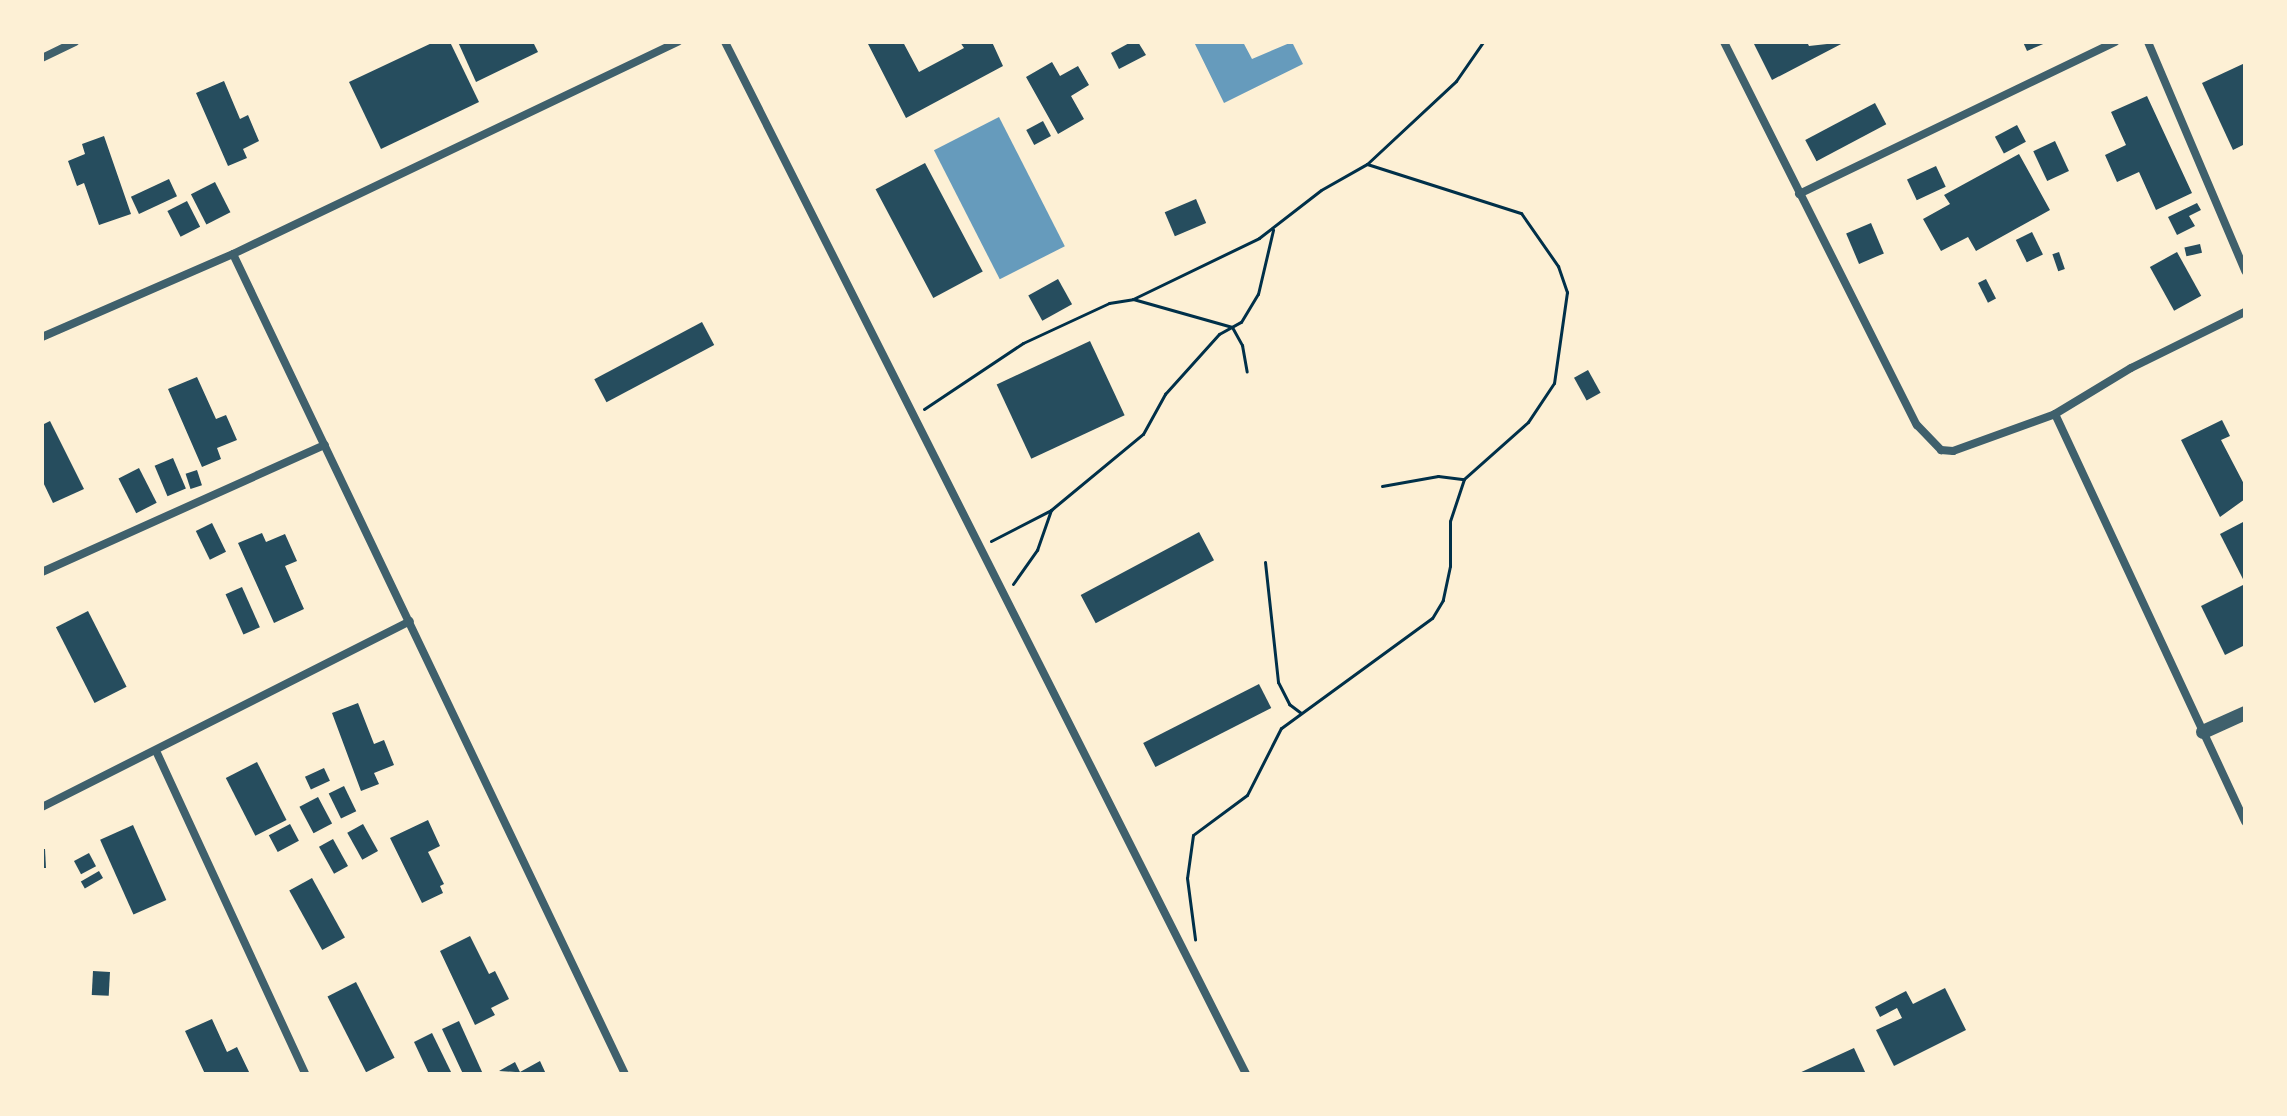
<!DOCTYPE html>
<html>
<head>
<meta charset="utf-8">
<style>
  body { margin:0 }
  #map { position:relative; width:2287px; height:1116px; overflow:hidden; background:#fdf0d5; font-family:"Open Sans",sans-serif }
  div>[style] { position:absolute }
  [style*='--x'] { left:calc(var(--x)*1px); top:calc(var(--y)*1px); width:calc(var(--w)*1px); rotate:calc(var(--a)*1deg) }
  .water>* { inset:0; background:#669bbc; transform-origin:0 0 }
  .building>* { inset:0; background:#264d5e; transform-origin:0 0 }
  .path>* { height:3px; margin:-1.5px; padding:0 1.5px; transform-origin:1.5px; border-radius:1.5px; background:#003049 }
  .minor>* { height:8px; margin:-4px; padding:0 4px; transform-origin:4px; border-radius:4px; background:#3f606c }
  .tertiary>* { height:14px; margin:-7px; padding:0 7px; transform-origin:7px; border-radius:7px; background:#3f606c }
  span { translate:-50% -50%; white-space:nowrap; text-align:center; line-height:1.15; -webkit-text-stroke:7px #fdf0d5; paint-order:stroke }
  .frame { position:absolute; inset:0; border:44px solid #fdf0d5; pointer-events:none }
</style>
</head>
<body>
<div id="map">
  <div class="water">
    <i style="clip-path:polygon(1194px 42px,1243px 42px,1252px 59px,1292px 42px,1303px 64px,1224px 103px)"></i>
    <i style="left:999px;top:117px;width:145px;height:73px;rotate:63deg"></i>
  </div>
  <div class="building">
    <i style="clip-path:polygon(434px 42px,450px 42px,479px 102px,381px 149px,349px 82px)"></i>
    <i style="clip-path:polygon(458px 42px,533px 42px,538px 52px,476px 82px)"></i>
    <i style="clip-path:polygon(867px 42px,903px 42px,919px 72px,964px 48px,960px 42px,992px 42px,1003px 66px,906px 118px)"></i>
    <i style="clip-path:polygon(1131px 42px,1138px 42px,1146px 55px,1119px 69px,1111px 53px)"></i>
    <i style="clip-path:polygon(1753px 42px,1807px 42px,1809px 46px,1845px 42px,1772px 80px)"></i>
    <i style="clip-path:polygon(2023px 42px,2048px 42px,2027px 51px)"></i>
    <i style="clip-path:polygon(1052px 62px,1060px 76px,1078px 66px,1089px 85px,1071px 96px,1084px 119px,1058px 134px,1026px 77px)"></i>
    <i style="clip-path:polygon(2245px 63px,2245px 144px,2233px 150px,2202px 83px)"></i>
    <i style="clip-path:polygon(224px 81px,240px 119px,248px 115px,259px 141px,243px 149px,247px 158px,228px 166px,196px 93px)"></i>
    <i style="clip-path:polygon(2147px 96px,2192px 193px,2156px 210px,2139px 172px,2117px 182px,2105px 155px,2126px 145px,2111px 112px)"></i>
    <i style="left:1875px;top:103px;width:24px;height:79px;rotate:62deg"></i>
    <i style="left:1043px;top:121px;width:17px;height:19px;rotate:62deg"></i>
    <i style="left:2017px;top:125px;width:19px;height:25px;rotate:62deg"></i>
    <i style="clip-path:polygon(104px 136px,131px 214px,99px 225px,84px 183px,77px 186px,68px 161px,85px 154px,82px 144px)"></i>
    <i style="left:2055px;top:141px;width:33px;height:24px;rotate:65deg"></i>
    <i style="clip-path:polygon(2019px 154px,2050px 210px,1976px 251px,1968px 237px,1941px 251px,1923px 219px,1950px 204px,1944px 195px)"></i>
    <i style="left:925px;top:163px;width:123px;height:56px;rotate:62deg"></i>
    <i style="left:1936px;top:166px;width:23px;height:32px;rotate:65deg"></i>
    <i style="left:169px;top:179px;width:19px;height:42px;rotate:65deg"></i>
    <i style="left:215px;top:182px;width:34px;height:27px;rotate:63deg"></i>
    <i style="left:1196px;top:199px;width:26px;height:34px;rotate:67deg"></i>
    <i style="left:187px;top:201px;width:29px;height:22px;rotate:63deg"></i>
    <i style="clip-path:polygon(2197px 203px,2201px 210px,2189px 216px,2195px 226px,2177px 235px,2168px 217px)"></i>
    <i style="left:1871px;top:223px;width:33px;height:27px;rotate:67deg"></i>
    <i style="left:2032px;top:232px;width:25px;height:18px;rotate:64deg"></i>
    <i style="left:2200px;top:244px;width:9px;height:16px;rotate:77deg"></i>
    <i style="left:2059px;top:252px;width:18px;height:7px;rotate:71deg"></i>
    <i style="left:2177px;top:252px;width:50px;height:31px;rotate:61deg"></i>
    <i style="left:1058px;top:279px;width:29px;height:34px;rotate:61deg"></i>
    <i style="left:1986px;top:279px;width:22px;height:9px;rotate:63deg"></i>
    <i style="left:702px;top:322px;width:26px;height:122px;rotate:62deg"></i>
    <i style="left:1090px;top:341px;width:82px;height:103px;rotate:65deg"></i>
    <i style="left:1588px;top:370px;width:26px;height:16px;rotate:61deg"></i>
    <i style="clip-path:polygon(197px 377px,216px 419px,226px 415px,237px 440px,217px 448px,221px 459px,202px 467px,168px 389px)"></i>
    <i style="clip-path:polygon(2222px 420px,2230px 436px,2221px 440px,2245px 486px,2245px 499px,2220px 517px,2181px 440px)"></i>
    <i style="clip-path:polygon(50px 421px,84px 489px,53px 503px,42px 480px,42px 425px)"></i>
    <i style="left:173px;top:458px;width:33px;height:20px;rotate:67deg"></i>
    <i style="left:139px;top:468px;width:39px;height:23px;rotate:63deg"></i>
    <i style="left:197px;top:470px;width:16px;height:12px;rotate:72deg"></i>
    <i style="clip-path:polygon(2245px 521px,2245px 583px,2220px 534px)"></i>
    <i style="left:212px;top:523px;width:32px;height:18px;rotate:64deg"></i>
    <i style="left:1199px;top:532px;width:32px;height:134px;rotate:62deg"></i>
    <i style="clip-path:polygon(262px 533px,266px 542px,285px 534px,297px 561px,285px 566px,304px 609px,274px 623px,238px 543px)"></i>
    <i style="clip-path:polygon(2245px 584px,2245px 645px,2225px 655px,2201px 606px)"></i>
    <i style="left:242px;top:587px;width:44px;height:18px;rotate:66deg"></i>
    <i style="left:88px;top:611px;width:85px;height:36px;rotate:63deg"></i>
    <i style="left:1259px;top:684px;width:27px;height:130px;rotate:63deg"></i>
    <i style="clip-path:polygon(358px 703px,374px 744px,384px 740px,394px 765px,374px 773px,379px 784px,361px 791px,332px 713px)"></i>
    <i style="left:257px;top:762px;width:65px;height:35px;rotate:63deg"></i>
    <i style="left:324px;top:768px;width:14px;height:21px;rotate:65deg"></i>
    <i style="left:344px;top:786px;width:28px;height:17px;rotate:64deg"></i>
    <i style="left:318px;top:797px;width:30px;height:21px;rotate:62deg"></i>
    <i style="clip-path:polygon(428px 820px,440px 846px,428px 852px,444px 884px,440px 886px,443px 893px,422px 903px,390px 838px)"></i>
    <i style="left:290px;top:824px;width:19px;height:24px;rotate:62deg"></i>
    <i style="left:363px;top:824px;width:31px;height:18px;rotate:61deg"></i>
    <i style="left:133px;top:825px;width:82px;height:36px;rotate:66deg"></i>
    <i style="left:333px;top:839px;width:31px;height:16px;rotate:61deg"></i>
    <i style="clip-path:polygon(42px 849px,45px 849px,46px 868px,42px 868px)"></i>
    <i style="left:89px;top:853px;width:15px;height:17px;rotate:62deg"></i>
    <i style="left:99px;top:871px;width:8px;height:21px;rotate:60deg"></i>
    <i style="left:312px;top:878px;width:68px;height:26px;rotate:61deg"></i>
    <i style="clip-path:polygon(470px 936px,489px 974px,495px 971px,509px 999px,491px 1008px,495px 1015px,475px 1025px,440px 951px)"></i>
    <i style="left:93px;top:971px;width:17px;height:24px;rotate:3deg"></i>
    <i style="left:356px;top:982px;width:85px;height:32px;rotate:63deg"></i>
    <i style="clip-path:polygon(1945px 988px,1966px 1030px,1894px 1066px,1876px 1030px,1902px 1018px,1897px 1008px,1880px 1017px,1875px 1007px,1906px 991px,1913px 1004px)"></i>
    <i style="clip-path:polygon(212px 1019px,227px 1052px,237px 1047px,250px 1074px,205px 1074px,185px 1031px)"></i>
    <i style="clip-path:polygon(459px 1021px,483px 1074px,463px 1074px,442px 1029px)"></i>
    <i style="clip-path:polygon(432px 1033px,452px 1074px,429px 1074px,414px 1042px)"></i>
    <i style="clip-path:polygon(1854px 1048px,1866px 1074px,1797px 1074px)"></i>
    <i style="clip-path:polygon(540px 1061px,546px 1074px,499px 1071px,515px 1062px,520px 1072px)"></i>
  </div>
  <div class="path">
    <i style="--x:1367;--y:164;--w:122;--a:-43"></i>
    <i style="--x:1456;--y:81;--w:47;--a:-55.3"></i>
    <i style="--x:1133;--y:299;--w:103;--a:15.8"></i>
    <i style="--x:1232;--y:327;--w:21;--a:61"></i>
    <i style="--x:1242;--y:345;--w:27;--a:80"></i>
    <i style="--x:924;--y:409;--w:119;--a:-33.7"></i>
    <i style="--x:1023;--y:343;--w:95;--a:-24.9"></i>
    <i style="--x:1109;--y:303;--w:24;--a:-9"></i>
    <i style="--x:1133;--y:299;--w:140;--a:-25.8"></i>
    <i style="--x:1259;--y:238;--w:78;--a:-37.7"></i>
    <i style="--x:1321;--y:190;--w:53;--a:-29.5"></i>
    <i style="--x:1367;--y:164;--w:162;--a:17.7"></i>
    <i style="--x:1521;--y:213;--w:65;--a:55.1"></i>
    <i style="--x:1558;--y:266;--w:28;--a:71"></i>
    <i style="--x:1567;--y:292;--w:92;--a:98.1"></i>
    <i style="--x:1554;--y:383;--w:47;--a:123.7"></i>
    <i style="--x:1528;--y:422;--w:86;--a:138.3"></i>
    <i style="--x:1464;--y:479;--w:44;--a:108.4"></i>
    <i style="--x:1450;--y:521;--w:45;--a:90"></i>
    <i style="--x:1450;--y:566;--w:35;--a:102"></i>
    <i style="--x:1443;--y:600;--w:21;--a:121"></i>
    <i style="--x:1432;--y:618;--w:187;--a:143.9"></i>
    <i style="--x:1281;--y:728;--w:75;--a:116.9"></i>
    <i style="--x:1247;--y:795;--w:67;--a:143.5"></i>
    <i style="--x:1193;--y:835;--w:43;--a:97.9"></i>
    <i style="--x:1187;--y:878;--w:62;--a:82.5"></i>
    <i style="--x:1382;--y:486;--w:57;--a:-10.1"></i>
    <i style="--x:1438;--y:476;--w:26;--a:7"></i>
    <i style="--x:991;--y:541;--w:68;--a:-27.3"></i>
    <i style="--x:1051;--y:510;--w:119;--a:-39.6"></i>
    <i style="--x:1143;--y:434;--w:46;--a:-61.2"></i>
    <i style="--x:1165;--y:394;--w:81;--a:-48"></i>
    <i style="--x:1219;--y:334;--w:25;--a:-29"></i>
    <i style="--x:1241;--y:322;--w:33;--a:-59"></i>
    <i style="--x:1258;--y:294;--w:66;--a:-76.8"></i>
    <i style="--x:1265;--y:562;--w:121;--a:83.8"></i>
    <i style="--x:1278;--y:682;--w:25;--a:63"></i>
    <i style="--x:1289;--y:704;--w:15;--a:37"></i>
    <i style="--x:1013;--y:584;--w:42;--a:-54.8"></i>
    <i style="--x:1037;--y:550;--w:42;--a:-70.7"></i>
  </div>
  <div class="minor">
    <i style="--x:725;--y:42;--w:1156;--a:63.21"></i>
    <i style="--x:1724;--y:42;--w:429;--a:63.3"></i>
    <i style="--x:1917;--y:425;--w:35;--a:46"></i>
    <i style="--x:1941;--y:450;--w:12;--a:5"></i>
    <i style="--x:1953;--y:451;--w:109;--a:-19.9"></i>
    <i style="--x:2055;--y:414;--w:89;--a:-31.2"></i>
    <i style="--x:2131;--y:368;--w:127;--a:-26.2"></i>
    <i style="--x:2148;--y:42;--w:249;--a:67"></i>
    <i style="--x:42;--y:58;--w:37;--a:-26"></i>
    <i style="--x:1799;--y:194;--w:351;--a:-25.7"></i>
    <i style="--x:233;--y:254;--w:909;--a:64.45"></i>
    <i style="--x:42;--y:337;--w:208;--a:-23.5"></i>
    <i style="--x:233;--y:254;--w:493;--a:-25.5"></i>
    <i style="--x:2055;--y:414;--w:450;--a:65"></i>
    <i style="--x:42;--y:572;--w:310;--a:-24.2"></i>
    <i style="--x:157;--y:753;--w:353;--a:65.2"></i>
    <i style="--x:42;--y:807;--w:412;--a:-26.8"></i>
  </div>
  <div class="tertiary">
    <i style="--x:2203;--y:732;--w:46;--a:-24.3"></i>
  </div>
  <div class="frame"></div>
</div>
</body>
</html>
